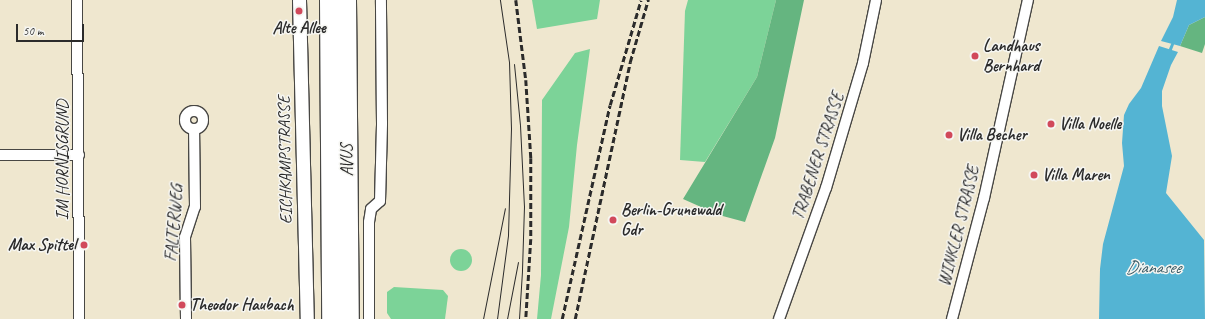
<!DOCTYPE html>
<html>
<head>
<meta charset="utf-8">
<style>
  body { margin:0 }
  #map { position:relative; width:1205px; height:319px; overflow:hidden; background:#efe7cf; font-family:Caveat,sans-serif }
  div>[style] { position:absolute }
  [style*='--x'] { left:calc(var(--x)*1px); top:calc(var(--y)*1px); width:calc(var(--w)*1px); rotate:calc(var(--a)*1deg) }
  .green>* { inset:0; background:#7cd398 }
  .round { border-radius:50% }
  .forest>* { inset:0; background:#65b580 }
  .water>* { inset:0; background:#54b4d3 }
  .stream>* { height:2.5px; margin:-1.25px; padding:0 1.25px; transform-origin:1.25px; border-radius:1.25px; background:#54b4d3 }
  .roads { filter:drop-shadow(1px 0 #484744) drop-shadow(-1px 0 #484744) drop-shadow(0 1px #484744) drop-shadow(0 -1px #484744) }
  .minor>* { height:10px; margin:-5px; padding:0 5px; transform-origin:5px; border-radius:5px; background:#fff }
  .minor>.ring { margin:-5px; padding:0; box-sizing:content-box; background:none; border:10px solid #fff; border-radius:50% }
  .tertiary>* { height:13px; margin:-6.5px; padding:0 6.5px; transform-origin:6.5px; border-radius:6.5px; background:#fff }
  .motorway>* { height:19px; margin:-9.5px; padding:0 9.5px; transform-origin:9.5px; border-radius:9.5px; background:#fff }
  .tram>* { height:1px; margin:-0.5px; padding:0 0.5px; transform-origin:0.5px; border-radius:0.5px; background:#2b2b2b }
  .rail>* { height:2.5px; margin-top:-1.25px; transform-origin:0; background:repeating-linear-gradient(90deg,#2b2b2b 0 6px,transparent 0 9px) }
  .dots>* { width:11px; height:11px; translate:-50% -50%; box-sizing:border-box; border:2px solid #f6f6f2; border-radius:50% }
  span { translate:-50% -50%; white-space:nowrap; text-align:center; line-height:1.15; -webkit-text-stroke:3px #f6f6f2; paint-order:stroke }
  .poi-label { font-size:17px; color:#2b2b2b; font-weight:700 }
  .left { translate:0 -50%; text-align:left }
  .right { translate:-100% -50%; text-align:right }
  .street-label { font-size:17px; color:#2b2b2b }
  .water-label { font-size:18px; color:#395b66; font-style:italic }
  .scale { position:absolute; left:16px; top:24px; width:68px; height:18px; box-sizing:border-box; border:2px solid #2b2b2b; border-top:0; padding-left:5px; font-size:12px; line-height:14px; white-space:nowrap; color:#2b2b2b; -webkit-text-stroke:3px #f6f6f2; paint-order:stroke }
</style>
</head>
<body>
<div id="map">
  <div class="green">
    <i style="clip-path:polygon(532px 0,600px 0,597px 19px,537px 29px)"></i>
    <i style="clip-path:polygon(688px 0,776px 0,757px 77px,705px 162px,680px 160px,685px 11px)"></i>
    <i style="clip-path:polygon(590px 49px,577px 145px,569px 227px,551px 319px,537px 319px,541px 275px,542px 100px,575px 53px)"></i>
    <i class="round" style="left:450px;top:249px;width:22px;height:22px"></i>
    <i style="clip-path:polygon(394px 287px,443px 290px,448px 296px,445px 319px,391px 319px,387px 313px,387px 292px)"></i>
  </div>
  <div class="forest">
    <i style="clip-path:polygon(776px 0,804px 0,775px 138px,745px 222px,719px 215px,683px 199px,757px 77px)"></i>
    <i style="clip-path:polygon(1205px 17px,1205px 44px,1202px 53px,1180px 46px,1189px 25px)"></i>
  </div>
  <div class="water">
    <i style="clip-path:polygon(1177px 0,1205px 0,1205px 17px,1189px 25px,1180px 46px,1161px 41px,1173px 17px)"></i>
    <i style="clip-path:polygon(1159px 46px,1178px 52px,1171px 65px,1162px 91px,1162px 106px,1172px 156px,1166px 193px,1204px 240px,1205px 319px,1099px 319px,1100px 269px,1103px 244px,1124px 166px,1122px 143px,1124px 115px,1129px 104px,1141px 88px)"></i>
  </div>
  <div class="stream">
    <i style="--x:1170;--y:49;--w:5;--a:-68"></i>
  </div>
  <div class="roads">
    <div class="minor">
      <i style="--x:77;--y:0;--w:319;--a:89.6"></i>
      <i class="ring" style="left:185px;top:111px;width:8px;height:8px"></i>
      <i style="--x:0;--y:155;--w:79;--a:0"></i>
      <i style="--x:186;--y:319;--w:82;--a:-90.7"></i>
      <i style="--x:185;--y:237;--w:32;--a:-72"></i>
      <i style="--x:195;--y:207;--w:78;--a:-90.7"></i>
      <i style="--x:369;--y:319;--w:97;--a:-90"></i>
      <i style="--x:369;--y:222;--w:13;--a:-81"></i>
      <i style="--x:371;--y:209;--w:12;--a:-42"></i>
      <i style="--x:380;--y:201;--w:78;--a:-88.5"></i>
      <i style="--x:382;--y:123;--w:123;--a:-90.5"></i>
      <i style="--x:779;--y:319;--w:139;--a:-70.3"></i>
      <i style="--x:826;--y:188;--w:130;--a:-73.5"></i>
      <i style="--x:863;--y:63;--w:64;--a:-78.3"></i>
      <i style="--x:952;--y:319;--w:125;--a:-75.2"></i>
      <i style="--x:984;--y:198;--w:203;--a:-77.5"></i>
    </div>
    <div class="tertiary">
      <i style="--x:299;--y:0;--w:319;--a:88.6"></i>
    </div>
    <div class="motorway">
      <i style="--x:329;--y:0;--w:319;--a:89.6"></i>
      <i style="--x:346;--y:0;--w:319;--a:89.5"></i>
    </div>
  </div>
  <div class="tram">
    <i style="--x:514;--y:64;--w:61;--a:84.4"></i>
    <i style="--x:520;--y:125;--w:81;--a:87.2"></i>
    <i style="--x:524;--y:206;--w:65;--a:91.8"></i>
    <i style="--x:522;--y:271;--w:48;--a:93.6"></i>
    <i style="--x:483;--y:319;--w:113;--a:-78.8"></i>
    <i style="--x:497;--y:319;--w:85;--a:-82.5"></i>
    <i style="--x:508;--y:235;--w:106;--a:-88.4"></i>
    <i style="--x:511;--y:129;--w:67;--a:-91.7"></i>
    <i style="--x:509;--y:62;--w:63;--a:-98.3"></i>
    <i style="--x:507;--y:319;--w:58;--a:-79.1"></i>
  </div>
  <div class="rail">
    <i style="--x:516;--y:0;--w:81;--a:82.9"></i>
    <i style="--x:526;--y:80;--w:78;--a:86.3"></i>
    <i style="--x:531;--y:158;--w:81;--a:90"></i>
    <i style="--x:531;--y:239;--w:80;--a:93.6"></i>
    <i style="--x:562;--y:319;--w:219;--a:-77.4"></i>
    <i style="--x:610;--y:105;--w:109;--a:-73.6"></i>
    <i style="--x:575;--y:319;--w:263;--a:-77.9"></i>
    <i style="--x:630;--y:62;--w:65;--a:-73.8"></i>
  </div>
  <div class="dots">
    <i style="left:299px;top:11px;background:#d1495b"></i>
    <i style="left:975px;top:56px;background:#d1495b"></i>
    <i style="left:1051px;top:124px;background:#d1495b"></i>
    <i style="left:949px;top:135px;background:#d1495b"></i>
    <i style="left:1034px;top:175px;background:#d1495b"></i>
    <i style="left:613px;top:220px;background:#d1495b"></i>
    <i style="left:84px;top:245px;background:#d1495b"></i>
    <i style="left:182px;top:305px;background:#d1495b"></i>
  </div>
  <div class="poi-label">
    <span style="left:299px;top:28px">Alte Allee</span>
    <span class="left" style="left:983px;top:56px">Landhaus<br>Bernhard</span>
    <span class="left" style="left:1059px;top:124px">Villa Noelle</span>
    <span class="left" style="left:957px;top:135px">Villa Becher</span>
    <span class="left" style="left:1042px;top:175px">Villa Maren</span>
    <span class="left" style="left:621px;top:220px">Berlin-Grunewald<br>Gdr</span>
    <span class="right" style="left:76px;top:245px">Max Spittel</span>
    <span class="left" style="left:190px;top:305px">Theodor Haubach</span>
  </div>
  <div class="street-label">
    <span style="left:818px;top:156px;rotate:-72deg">TRABENER STRASSE</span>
    <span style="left:63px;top:160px;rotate:-90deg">IM HORNISGRUND</span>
    <span style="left:285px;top:160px;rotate:-91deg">EICHKAMPSTRASSE</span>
    <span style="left:347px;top:160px;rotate:-90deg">AVUS</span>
    <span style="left:174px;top:223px;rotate:-85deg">FALTERWEG</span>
    <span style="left:959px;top:226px;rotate:-76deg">WINKLER STRASSE</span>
  </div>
  <div class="water-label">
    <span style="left:1153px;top:267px">Dianasee</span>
  </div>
  <div class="scale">50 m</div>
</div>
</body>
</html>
